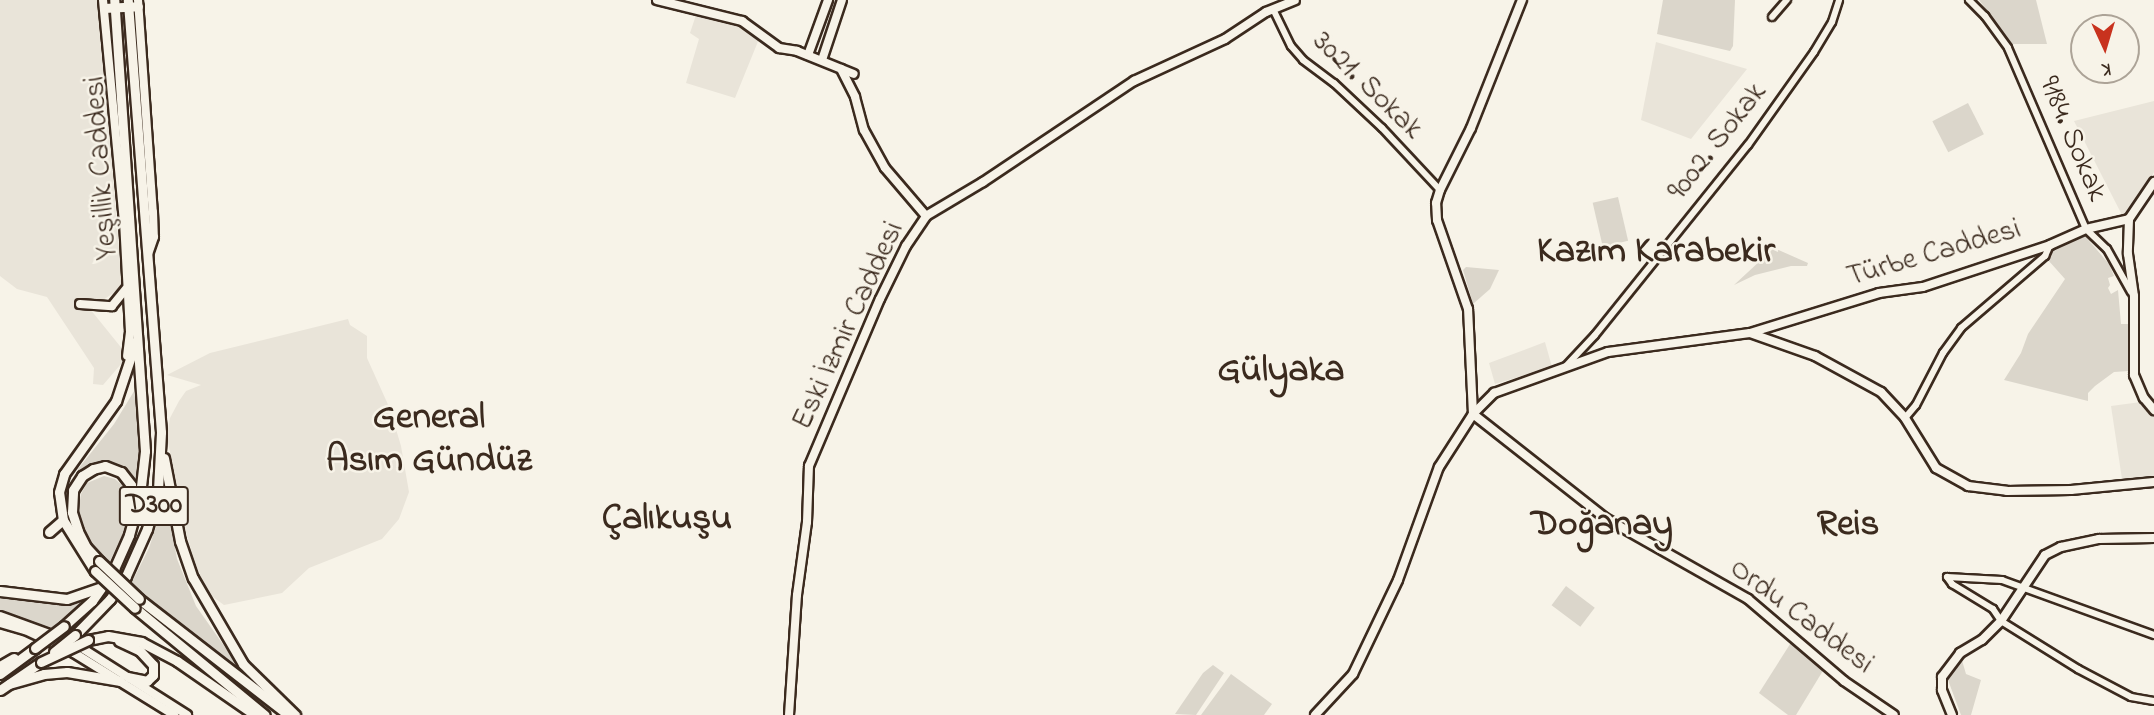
<!DOCTYPE html>
<html>
<head>
<meta charset="utf-8">
<style>
  body { margin:0 }
  #map { position:relative; width:2154px; height:715px; overflow:hidden; background:#f7f3e8; font-family:"Indie Flower",sans-serif }
  div>[style] { position:absolute }
  [style*='--x'] { left:calc(var(--x)*1px); top:calc(var(--y)*1px); width:calc(var(--w)*1px); rotate:calc(var(--a)*1deg) }
  .built>* { inset:0; background:#e9e4d9 }
  .green>* { inset:0; background:#dbd6cb; transform-origin:0 0 }
  .roads { filter:drop-shadow(2px 0 #3b2a1e) drop-shadow(-2px 0 #3b2a1e) drop-shadow(0 2px #3b2a1e) drop-shadow(0 -2px #3b2a1e) }
  .minor>* { height:6px; margin:-3px; padding:0 3px; transform-origin:3px; border-radius:3px; background:#f7f3e8 }
  .major>* { height:8px; margin:-4px; padding:0 4px; transform-origin:4px; border-radius:4px; background:#f7f3e8 }
  .highway>* { height:9px; margin:-4.5px; padding:0 4.5px; transform-origin:4.5px; border-radius:4.5px; background:#f7f3e8 }
  .bridges { filter:drop-shadow(2px 0 #3b2a1e) drop-shadow(-2px 0 #3b2a1e) drop-shadow(0 2px #3b2a1e) drop-shadow(0 -2px #3b2a1e) }
  .highway-bridge>* { height:9px; margin:-4.5px; padding:0 4.5px; transform-origin:4.5px; border-radius:4.5px; background:#f7f3e8 }
  span { translate:-50% -50%; white-space:nowrap; text-align:center; line-height:1.15; -webkit-text-stroke:5px #f7f3e8; paint-order:stroke }
  .shield-label span { padding:2px 5px; background:#f7f3e8; border:2px solid; border-radius:5px; -webkit-text-stroke-width:0 }
  .shield-label { font-size:28px; color:#3b2a1e; font-weight:700 }
  .street-label { font-size:30px; color:#3b2a1e }
  .district-label { font-size:37px; color:#3b2a1e; font-weight:700 }
  .north { position:absolute; left:2070px; top:14px; width:70px; height:70px; box-sizing:border-box; background:#f7f3e8; border:2px solid #aca397; border-radius:50%; rotate:176deg; font-size:19px; font-weight:700; line-height:28px; text-align:center; color:#3b2a1e }
  .north::after { content:''; display:block; margin:auto; width:24px; height:32px; background:#c8321e; clip-path:polygon(50% 0,100% 100%,50% 72%,0 100%) }
</style>
</head>
<body>
<div id="map">
  <div class="built">
    <i style="clip-path:polygon(0 0,99px 0,122px 287px,90px 309px,128px 356px,103px 385px,93px 384px,94px 368px,47px 297px,17px 289px,0 276px)"></i>
    <i style="clip-path:polygon(696px 15px,735px 23px,759px 39px,735px 98px,686px 83px,699px 39px,690px 33px)"></i>
    <i style="clip-path:polygon(1656px 42px,1747px 69px,1691px 139px,1641px 120px)"></i>
    <i style="clip-path:polygon(2154px 101px,2154px 172px,2145px 190px,2128px 216px,2123px 217px,2074px 121px)"></i>
    <i style="clip-path:polygon(348px 319px,350px 325px,367px 336px,367px 358px,390px 409px,401px 446px,409px 492px,399px 519px,382px 539px,309px 568px,282px 593px,224px 605px,209px 594px,198px 574px,184px 525px,167px 437px,170px 418px,179px 401px,186px 391px,201px 385px,167px 375px,210px 353px)"></i>
    <i style="clip-path:polygon(1545px 342px,1552px 367px,1495px 384px,1489px 363px)"></i>
    <i style="clip-path:polygon(2141px 402px,2154px 417px,2154px 476px,2122px 479px,2111px 406px)"></i>
  </div>
  <div class="green">
    <i style="clip-path:polygon(1663px 0,1735px 0,1733px 46px,1730px 51px,1657px 34px)"></i>
    <i style="clip-path:polygon(1979px 0,2036px 0,2047px 44px,2012px 44px)"></i>
    <i style="left:1968px;top:103px;width:35px;height:40px;rotate:63deg"></i>
    <i style="left:1618px;top:197px;width:45px;height:26px;rotate:77deg"></i>
    <i style="clip-path:polygon(2085px 236px,2109px 264px,2114px 276px,2108px 278px,2110px 285px,2108px 288px,2111px 294px,2118px 290px,2121px 324px,2129px 324px,2129px 371px,2114px 372px,2095px 386px,2088px 393px,2088px 401px,2004px 380px,2021px 353px,2028px 334px,2065px 279px,2048px 260px,2050px 250px)"></i>
    <i style="clip-path:polygon(1774px 248px,1808px 263px,1807px 266px,1791px 266px,1755px 275px,1734px 285px)"></i>
    <i style="clip-path:polygon(1466px 267px,1499px 270px,1490px 289px,1473px 304px,1463px 270px)"></i>
    <i style="clip-path:polygon(136px 388px,140px 439px,138px 484px,126px 472px,93px 466px,69px 492px,78px 469px,114px 424px)"></i>
    <i style="clip-path:polygon(104px 476px,115px 479px,125px 488px,130px 501px,124px 531px,109px 563px,100px 559px,80px 530px,78px 512px,81px 494px,87px 483px)"></i>
    <i style="clip-path:polygon(166px 496px,177px 559px,196px 606px,241px 670px,236px 674px,130px 586px,149px 548px)"></i>
    <i style="left:1566px;top:586px;width:36px;height:24px;rotate:37deg"></i>
    <i style="clip-path:polygon(0 594px,52px 601px,85px 598px,54px 628px,0 613px)"></i>
    <i style="clip-path:polygon(1792px 641px,1824px 669px,1796px 715px,1788px 715px,1759px 693px)"></i>
    <i style="clip-path:polygon(1961px 657px,1966px 674px,1981px 680px,1971px 715px,1961px 715px,1948px 680px)"></i>
    <i style="clip-path:polygon(1213px 665px,1224px 673px,1196px 715px,1175px 714px,1203px 673px)"></i>
    <i style="clip-path:polygon(1231px 674px,1272px 704px,1264px 715px,1201px 715px)"></i>
  </div>
  <div class="roads">
    <div class="minor">
      <i style="--x:1969;--y:0;--w:23;--a:45"></i>
      <i style="--x:1985;--y:16;--w:39;--a:54"></i>
      <i style="--x:2008;--y:48;--w:197;--a:66.7"></i>
      <i style="--x:2086;--y:229;--w:29;--a:44"></i>
      <i style="--x:2107;--y:249;--w:49;--a:60.8"></i>
      <i style="--x:1273;--y:9;--w:41;--a:64.1"></i>
      <i style="--x:1291;--y:46;--w:18;--a:49"></i>
      <i style="--x:1303;--y:60;--w:39;--a:37"></i>
      <i style="--x:1334;--y:83;--w:66;--a:43.2"></i>
      <i style="--x:1382;--y:128;--w:85;--a:46.9"></i>
      <i style="--x:1772;--y:17;--w:23;--a:-49"></i>
      <i style="--x:1566;--y:366;--w:42;--a:-46.9"></i>
      <i style="--x:1595;--y:335;--w:244;--a:-51.2"></i>
      <i style="--x:1748;--y:145;--w:114;--a:-54.6"></i>
      <i style="--x:1814;--y:52;--w:35;--a:-59"></i>
      <i style="--x:1832;--y:22;--w:23;--a:-72"></i>
      <i style="--x:1905;--y:418;--w:17;--a:-50"></i>
      <i style="--x:1916;--y:405;--w:59;--a:-62.6"></i>
      <i style="--x:1943;--y:353;--w:31;--a:-54"></i>
      <i style="--x:1961;--y:328;--w:111;--a:-40.6"></i>
      <i style="--x:2045;--y:256;--w:12;--a:-66"></i>
      <i style="--x:1947;--y:577;--w:9;--a:54"></i>
      <i style="--x:1952;--y:584;--w:48;--a:31.4"></i>
      <i style="--x:1993;--y:609;--w:14;--a:56"></i>
      <i style="--x:2001;--y:621;--w:91;--a:31.9"></i>
      <i style="--x:2078;--y:669;--w:60;--a:27.8"></i>
      <i style="--x:2131;--y:697;--w:23;--a:10"></i>
      <i style="--x:1947;--y:577;--w:55;--a:3.1"></i>
      <i style="--x:2002;--y:580;--w:162;--a:19.9"></i>
    </div>
    <div class="major">
      <i style="--x:103;--y:0;--w:222;--a:84.6"></i>
      <i style="--x:124;--y:221;--w:111;--a:86.9"></i>
      <i style="--x:130;--y:332;--w:24;--a:97"></i>
      <i style="--x:138;--y:0;--w:213;--a:86"></i>
      <i style="--x:153;--y:212;--w:25;--a:88"></i>
      <i style="--x:154;--y:237;--w:18;--a:109"></i>
      <i style="--x:657;--y:0;--w:88;--a:13.9"></i>
      <i style="--x:742;--y:21;--w:46;--a:36.1"></i>
      <i style="--x:779;--y:48;--w:18;--a:9"></i>
      <i style="--x:797;--y:51;--w:61;--a:22"></i>
      <i style="--x:808;--y:55;--w:59;--a:-70"></i>
      <i style="--x:822;--y:60;--w:63;--a:-71.6"></i>
      <i style="--x:841;--y:69;--w:31;--a:63"></i>
      <i style="--x:855;--y:97;--w:34;--a:75"></i>
      <i style="--x:864;--y:130;--w:43;--a:61.1"></i>
      <i style="--x:885;--y:168;--w:63;--a:49.5"></i>
      <i style="--x:2154;--y:182;--w:45;--a:124"></i>
      <i style="--x:2129;--y:219;--w:35;--a:92"></i>
      <i style="--x:2128;--y:254;--w:42;--a:81.9"></i>
      <i style="--x:2134;--y:296;--w:79;--a:90"></i>
      <i style="--x:2134;--y:375;--w:25;--a:67"></i>
      <i style="--x:2144;--y:398;--w:16;--a:50"></i>
      <i style="--x:80;--y:304;--w:32;--a:4"></i>
      <i style="--x:112;--y:306;--w:22;--a:-51"></i>
      <i style="--x:1750;--y:333;--w:69;--a:19.5"></i>
      <i style="--x:1815;--y:356;--w:75;--a:28.6"></i>
      <i style="--x:1881;--y:392;--w:35;--a:47"></i>
      <i style="--x:1905;--y:418;--w:59;--a:58.2"></i>
      <i style="--x:1936;--y:468;--w:37;--a:29"></i>
      <i style="--x:1968;--y:486;--w:39;--a:7"></i>
      <i style="--x:2007;--y:491;--w:64;--a:-0.9"></i>
      <i style="--x:2071;--y:490;--w:83;--a:-5.5"></i>
      <i style="--x:1473;--y:414;--w:168;--a:38.2"></i>
      <i style="--x:1605;--y:518;--w:164;--a:29.5"></i>
      <i style="--x:1748;--y:599;--w:126;--a:40.5"></i>
      <i style="--x:1844;--y:681;--w:60;--a:34.2"></i>
      <i style="--x:1473;--y:414;--w:105;--a:-92.7"></i>
      <i style="--x:1468;--y:309;--w:94;--a:-109.2"></i>
      <i style="--x:1437;--y:220;--w:17;--a:-93"></i>
      <i style="--x:1436;--y:203;--w:14;--a:-73"></i>
      <i style="--x:1440;--y:190;--w:69;--a:-63.4"></i>
      <i style="--x:1471;--y:128;--w:138;--a:-68.3"></i>
      <i style="--x:0;--y:616;--w:79;--a:20"></i>
      <i style="--x:74;--y:643;--w:134;--a:32.5"></i>
      <i style="--x:0;--y:623;--w:26;--a:16"></i>
      <i style="--x:25;--y:630;--w:54;--a:25.1"></i>
      <i style="--x:74;--y:653;--w:118;--a:31.8"></i>
      <i style="--x:789;--y:715;--w:120;--a:-86.2"></i>
      <i style="--x:797;--y:595;--w:74;--a:-82.2"></i>
      <i style="--x:807;--y:522;--w:56;--a:-88"></i>
      <i style="--x:809;--y:466;--w:181;--a:-67"></i>
      <i style="--x:880;--y:299;--w:59;--a:-63.9"></i>
      <i style="--x:906;--y:246;--w:36;--a:-56"></i>
      <i style="--x:926;--y:216;--w:66;--a:-30.8"></i>
      <i style="--x:983;--y:182;--w:182;--a:-33.8"></i>
      <i style="--x:1134;--y:81;--w:100;--a:-24.8"></i>
      <i style="--x:1225;--y:39;--w:49;--a:-33.4"></i>
      <i style="--x:1266;--y:12;--w:31;--a:-22"></i>
      <i style="--x:1315;--y:715;--w:56;--a:-47.2"></i>
      <i style="--x:1353;--y:674;--w:104;--a:-64.4"></i>
      <i style="--x:1398;--y:580;--w:120;--a:-70.1"></i>
      <i style="--x:1439;--y:467;--w:63;--a:-57.3"></i>
      <i style="--x:1473;--y:414;--w:30;--a:-45"></i>
      <i style="--x:1494;--y:393;--w:121;--a:-19.8"></i>
      <i style="--x:1608;--y:352;--w:143;--a:-7.6"></i>
      <i style="--x:1750;--y:333;--w:135;--a:-17.2"></i>
      <i style="--x:1879;--y:293;--w:44;--a:-7.8"></i>
      <i style="--x:1923;--y:287;--w:134;--a:-18.3"></i>
      <i style="--x:2050;--y:245;--w:39;--a:-24"></i>
      <i style="--x:2086;--y:229;--w:44;--a:-13.1"></i>
      <i style="--x:1952;--y:715;--w:27;--a:-112"></i>
      <i style="--x:1942;--y:690;--w:13;--a:-90"></i>
      <i style="--x:1942;--y:677;--w:30;--a:-53"></i>
      <i style="--x:1960;--y:653;--w:26;--a:-31"></i>
      <i style="--x:1982;--y:640;--w:27;--a:-45"></i>
      <i style="--x:2001;--y:621;--w:79;--a:-56.3"></i>
      <i style="--x:2045;--y:555;--w:18;--a:-27"></i>
      <i style="--x:2061;--y:547;--w:39;--a:-12"></i>
      <i style="--x:2099;--y:539;--w:55;--a:-1"></i>
    </div>
    <div class="highway">
      <i style="--x:104;--y:8;--w:34;--a:-3"></i>
      <i style="--x:164;--y:458;--w:85;--a:79.1"></i>
      <i style="--x:180;--y:541;--w:39;--a:71"></i>
      <i style="--x:193;--y:578;--w:99;--a:59.8"></i>
      <i style="--x:243;--y:664;--w:73;--a:44.4"></i>
      <i style="--x:49;--y:532;--w:18;--a:-41"></i>
      <i style="--x:99;--y:561;--w:19;--a:-133"></i>
      <i style="--x:86;--y:547;--w:18;--a:-117"></i>
      <i style="--x:78;--y:531;--w:20;--a:-108"></i>
      <i style="--x:72;--y:512;--w:22;--a:-87"></i>
      <i style="--x:73;--y:490;--w:17;--a:-57"></i>
      <i style="--x:82;--y:476;--w:13;--a:-32"></i>
      <i style="--x:93;--y:469;--w:12;--a:-14"></i>
      <i style="--x:105;--y:466;--w:17;--a:21"></i>
      <i style="--x:121;--y:472;--w:16;--a:52"></i>
      <i style="--x:131;--y:485;--w:21;--a:82"></i>
      <i style="--x:95;--y:571;--w:60;--a:-122.1"></i>
      <i style="--x:63;--y:520;--w:28;--a:-98"></i>
      <i style="--x:59;--y:492;--w:19;--a:-74"></i>
      <i style="--x:64;--y:474;--w:90;--a:-54.5"></i>
      <i style="--x:116;--y:401;--w:63;--a:-71.6"></i>
      <i style="--x:0;--y:591;--w:67;--a:6.8"></i>
      <i style="--x:67;--y:599;--w:36;--a:-19"></i>
      <i style="--x:139;--y:599;--w:187;--a:37.8"></i>
      <i style="--x:135;--y:608;--w:168;--a:39.5"></i>
      <i style="--x:64;--y:626;--w:38;--a:-42"></i>
      <i style="--x:92;--y:601;--w:39;--a:-55"></i>
      <i style="--x:114;--y:569;--w:37;--a:-66"></i>
      <i style="--x:129;--y:535;--w:41;--a:-74.6"></i>
      <i style="--x:140;--y:495;--w:44;--a:-83.5"></i>
      <i style="--x:145;--y:451;--w:452;--a:-93.9"></i>
      <i style="--x:75;--y:635;--w:50;--a:-45.8"></i>
      <i style="--x:110;--y:599;--w:28;--a:-55"></i>
      <i style="--x:126;--y:576;--w:51;--a:-65.9"></i>
      <i style="--x:147;--y:529;--w:41;--a:-74.2"></i>
      <i style="--x:158;--y:490;--w:58;--a:-87"></i>
      <i style="--x:161;--y:432;--w:433;--a:-94.4"></i>
      <i style="--x:88;--y:640;--w:20;--a:-11"></i>
      <i style="--x:108;--y:636;--w:34;--a:10"></i>
      <i style="--x:141;--y:642;--w:41;--a:27.8"></i>
      <i style="--x:177;--y:661;--w:95;--a:34.7"></i>
      <i style="--x:119;--y:641;--w:23;--a:25"></i>
      <i style="--x:140;--y:651;--w:19;--a:47"></i>
      <i style="--x:153;--y:665;--w:10;--a:90"></i>
      <i style="--x:153;--y:675;--w:8;--a:135"></i>
      <i style="--x:147;--y:681;--w:19;--a:-168"></i>
      <i style="--x:0;--y:666;--w:16;--a:-30"></i>
      <i style="--x:0;--y:674;--w:44;--a:-36.6"></i>
      <i style="--x:9;--y:684;--w:36;--a:-16"></i>
      <i style="--x:44;--y:674;--w:23;--a:-5"></i>
      <i style="--x:67;--y:672;--w:54;--a:9.6"></i>
      <i style="--x:0;--y:690;--w:50;--a:-34.3"></i>
    </div>
  </div>
  <div class="bridges">
    <div class="highway-bridge">
      <i style="--x:99;--y:561;--w:55;--a:43.5"></i>
      <i style="--x:95;--y:571;--w:54;--a:42.8"></i>
      <i style="--x:35;--y:648;--w:36;--a:-37"></i>
      <i style="--x:54;--y:652;--w:27;--a:-39"></i>
      <i style="--x:41;--y:662;--w:52;--a:-25.1"></i>
    </div>
  </div>
  <div class="shield-label">
    <span style="left:154px;top:506px">D300</span>
  </div>
  <div class="street-label">
    <span style="left:1367px;top:86px;rotate:44deg">3021. Sokak</span>
    <span style="left:2072px;top:139px;rotate:67deg">9184. Sokak</span>
    <span style="left:1718px;top:142px;rotate:-52deg">9002. Sokak</span>
    <span style="left:102px;top:168px;rotate:-94deg">Yeşillik Caddesi</span>
    <span style="left:1934px;top:254px;rotate:-16deg">Türbe Caddesi</span>
    <span style="left:849px;top:326px;rotate:-65deg">Eski İzmir Caddesi</span>
    <span style="left:1801px;top:617px;rotate:37deg">Ordu Caddesi</span>
  </div>
  <div class="district-label">
    <span style="left:1656px;top:252px">Kazım Karabekir</span>
    <span style="left:1281px;top:371px">Gülyaka</span>
    <span style="left:429px;top:440px">General<br>Asım Gündüz</span>
    <span style="left:667px;top:519px">Çalıkuşu</span>
    <span style="left:1602px;top:525px">Doğanay</span>
    <span style="left:1848px;top:525px">Reis</span>
  </div>
  <div class="north">K</div>
</div>
</body>
</html>
